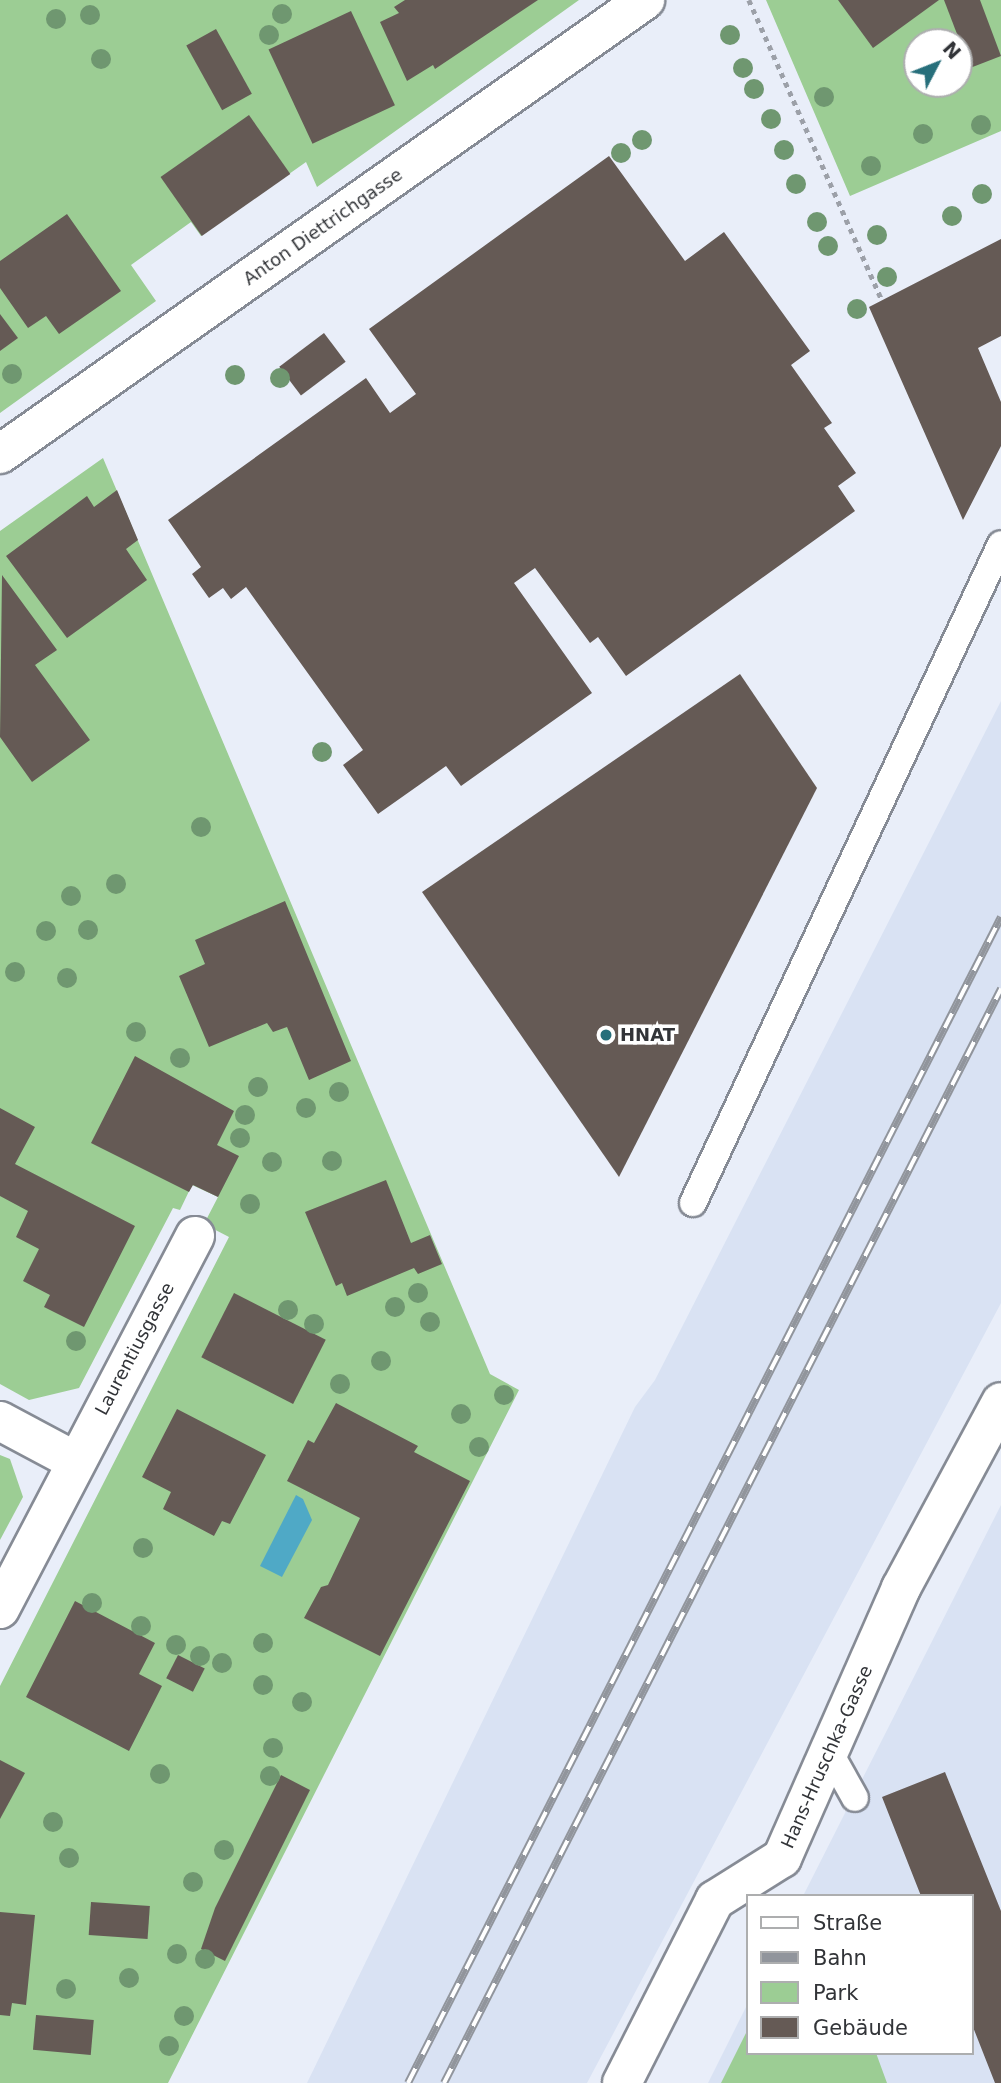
<!DOCTYPE html>
<html>
<head>
<meta charset="utf-8">
<style>
  body { margin:0 }
  #map { position:relative; width:1001px; height:2083px; overflow:hidden; background:#e9eef9; font-family:"DejaVu Sans",sans-serif }
  div>[style] { position:absolute }
  [style*='--x'] { left:calc(var(--x)*1px); top:calc(var(--y)*1px); width:calc(var(--w)*1px); rotate:calc(var(--a)*1deg) }
  .built>* { inset:0; background:#d9e2f3 }
  .green>* { inset:0; background:#9ccd94 }
  .water>* { inset:0; background:#4fa9c6 }
  .building>* { inset:0; background:#655a55; transform-origin:0 0 }
  .path>* { height:4.5px; margin-top:-2.25px; transform-origin:0; background:repeating-linear-gradient(90deg,#9ca0a8 0 5px,transparent 0 10px) }
  .roads { filter:drop-shadow(2px 0 #868b95) drop-shadow(-2px 0 #868b95) drop-shadow(0 2px #868b95) drop-shadow(0 -2px #868b95) }
  .service>* { height:26px; margin:-13px; padding:0 13px; transform-origin:13px; border-radius:13px; background:#fff }
  .minor>* { height:38px; margin:-19px; padding:0 19px; transform-origin:19px; border-radius:19px; background:#fff }
  .rail>* { height:8px; margin-top:-4px; transform-origin:0; background:repeating-linear-gradient(90deg,#fff 0 16px,#91959c 0 32px); box-sizing:border-box; border-block:2px solid #91959c }
  .trees>* { width:20px; height:20px; margin:-10px; border-radius:50%; background:#6f9770 }
  .dots>* { width:19px; height:19px; translate:-50% -50%; box-sizing:border-box; border:4px solid #fff; border-radius:50% }
  span { translate:-50% -50%; white-space:nowrap; text-align:center; line-height:1.15; -webkit-text-stroke:7px #fff; paint-order:stroke }
  .street-label { font-size:18px; color:#323438 }
  .poi-label { font-size:18px; color:#323438; font-weight:700 }
  .left { translate:0 -50%; text-align:left }
  .legend { position:absolute; left:746px; top:1894px; width:228px; height:161px; box-sizing:border-box; background:#fff; border:2px solid #adaeaf; margin:0; padding:9px 12px; list-style:none; font-size:21px; color:#323438 }
  .legend li { display:flex; align-items:center; gap:14px; height:35px }
  .legend b { width:35px; border:2px solid #adaeaf }
  .north { position:absolute; left:903px; top:28px; width:70px; height:70px; box-sizing:border-box; background:#fff; border:2px solid #adaeaf; border-radius:50%; rotate:48deg; font-size:19px; font-weight:700; line-height:28px; text-align:center; color:#323438 }
  .north::after { content:''; display:block; margin:auto; width:24px; height:32px; background:#276f7b; clip-path:polygon(50% 0,100% 100%,50% 72%,0 100%) }
</style>
</head>
<body>
<div id="map">
  <div class="built">
    <i style="clip-path:polygon(1001px 701px,1001px 1303px,587px 2083px,307px 2083px,635px 1407px,655px 1380px)"></i>
    <i style="clip-path:polygon(1001px 1505px,1001px 2083px,708px 2083px,747px 2005px,747px 2053px,971px 2053px,971px 1896px,803px 1896px)"></i>
  </div>
  <div class="green">
    <i style="clip-path:polygon(0 0,579px 0,317px 187px,306px 162px,201px 236px,191px 222px,131px 265px,156px 301px,0 413px)"></i>
    <i style="clip-path:polygon(evenodd,766px 0,1001px 0,1001px 131px,850px 196px,766px 0,917px 42px,959px 42px,959px 84px,917px 84px,917px 42px)"></i>
    <i style="clip-path:polygon(103px 458px,490px 1374px,519px 1390px,168px 2083px,0 2083px,0 1686px,229px 1237px,204px 1224px,218px 1197px,192px 1185px,180px 1210px,173px 1208px,79px 1388px,29px 1400px,0 1384px,0 531px)"></i>
    <i style="clip-path:polygon(0 1455px,10px 1459px,23px 1497px,0 1540px)"></i>
    <i style="clip-path:polygon(747px 2031px,747px 2053px,876px 2053px,887px 2083px,721px 2083px)"></i>
  </div>
  <div class="water">
    <i style="clip-path:polygon(296px 1495px,303px 1499px,312px 1520px,282px 1577px,260px 1566px)"></i>
  </div>
  <div class="building">
    <i style="clip-path:polygon(405px 0,538px 0,435px 69px,433px 65px,407px 81px,380px 22px,399px 13px,394px 7px)"></i>
    <i style="clip-path:polygon(838px 0,939px 0,873px 48px)"></i>
    <i style="clip-path:polygon(944px 0,980px 0,1001px 56px,970px 68px)"></i>
    <i style="left:351px;top:11px;width:104px;height:91px;rotate:65deg"></i>
    <i style="left:216px;top:29px;width:74px;height:34px;rotate:61deg"></i>
    <i style="left:249px;top:115px;width:72px;height:108px;rotate:55deg"></i>
    <i style="clip-path:polygon(609px 156px,685px 261px,724px 232px,810px 351px,791px 365px,832px 423px,824px 428px,856px 473px,838px 486px,855px 511px,626px 676px,598px 637px,590px 643px,535px 568px,514px 583px,592px 693px,461px 786px,446px 766px,378px 814px,343px 765px,363px 750px,246px 587px,231px 599px,223px 588px,209px 598px,192px 574px,201px 567px,168px 520px,366px 378px,390px 413px,416px 394px,369px 329px)"></i>
    <i style="clip-path:polygon(67px 214px,121px 291px,59px 334px,46px 316px,28px 328px,0 288px,0 261px)"></i>
    <i style="clip-path:polygon(1001px 239px,1001px 336px,978px 348px,1001px 402px,1001px 446px,963px 520px,869px 307px)"></i>
    <i style="clip-path:polygon(0 314px,18px 338px,0 351px)"></i>
    <i style="left:324px;top:333px;width:36px;height:56px;rotate:53deg"></i>
    <i style="clip-path:polygon(117px 490px,138px 540px,126px 549px,147px 580px,67px 638px,6px 556px,87px 496px,94px 507px)"></i>
    <i style="clip-path:polygon(2px 575px,57px 650px,35px 665px,90px 740px,32px 782px,0 737px)"></i>
    <i style="clip-path:polygon(740px 674px,817px 788px,619px 1177px,422px 892px)"></i>
    <i style="clip-path:polygon(285px 901px,351px 1061px,309px 1080px,287px 1027px,273px 1032px,267px 1023px,209px 1047px,179px 976px,205px 964px,195px 940px)"></i>
    <i style="clip-path:polygon(135px 1056px,234px 1111px,217px 1145px,239px 1156px,218px 1197px,193px 1185px,189px 1192px,91px 1143px)"></i>
    <i style="clip-path:polygon(0 1108px,35px 1127px,15px 1164px,135px 1226px,84px 1327px,44px 1307px,50px 1295px,23px 1281px,39px 1249px,16px 1237px,28px 1211px,0 1196px)"></i>
    <i style="clip-path:polygon(386px 1180px,411px 1243px,430px 1235px,442px 1264px,418px 1274px,414px 1268px,347px 1296px,342px 1283px,336px 1286px,305px 1212px)"></i>
    <i style="left:234px;top:1293px;width:103px;height:72px;rotate:27deg"></i>
    <i style="clip-path:polygon(336px 1403px,418px 1446px,414px 1452px,470px 1481px,380px 1656px,304px 1618px,321px 1587px,328px 1585px,360px 1518px,287px 1481px,308px 1440px,314px 1443px)"></i>
    <i style="clip-path:polygon(177px 1409px,266px 1455px,230px 1524px,222px 1521px,214px 1536px,163px 1509px,171px 1492px,142px 1477px)"></i>
    <i style="clip-path:polygon(75px 1601px,155px 1643px,139px 1674px,162px 1686px,129px 1751px,26px 1697px)"></i>
    <i style="left:178px;top:1655px;width:30px;height:26px;rotate:27deg"></i>
    <i style="clip-path:polygon(0 1760px,25px 1773px,0 1819px)"></i>
    <i style="clip-path:polygon(945px 1772px,1001px 1911px,1001px 2083px,995px 2083px,971px 2022px,971px 1896px,921px 1896px,882px 1797px)"></i>
    <i style="clip-path:polygon(281px 1775px,310px 1790px,225px 1961px,201px 1949px,215px 1908px)"></i>
    <i style="left:91px;top:1902px;width:59px;height:33px;rotate:4deg"></i>
    <i style="clip-path:polygon(0 1912px,35px 1915px,26px 2005px,12px 2003px,10px 2016px,0 2015px)"></i>
    <i style="left:36px;top:2015px;width:58px;height:35px;rotate:5deg"></i>
  </div>
  <div class="path">
    <i style="--x:749;--y:0;--w:328;--a:66.1"></i>
  </div>
  <div class="roads">
    <div class="service">
      <i style="--x:693;--y:1203;--w:727;--a:-64.95"></i>
      <i style="--x:831;--y:1755;--w:49;--a:60.8"></i>
    </div>
    <div class="minor">
      <i style="--x:0;--y:454;--w:789;--a:-35.14"></i>
      <i style="--x:0;--y:1421;--w:85;--a:28.1"></i>
      <i style="--x:0;--y:1609;--w:421;--a:-62.4"></i>
      <i style="--x:622;--y:2083;--w:205;--a:-63.1"></i>
      <i style="--x:715;--y:1900;--w:79;--a:-32.1"></i>
      <i style="--x:782;--y:1858;--w:295;--a:-66.2"></i>
      <i style="--x:901;--y:1588;--w:211;--a:-61.7"></i>
    </div>
  </div>
  <div class="rail">
    <i style="--x:408;--y:2083;--w:1308;--a:-63.04"></i>
    <i style="--x:444;--y:2083;--w:1228;--a:-63.02"></i>
  </div>
  <div class="trees">
    <i style="left:282px;top:14px"></i>
    <i style="left:90px;top:15px"></i>
    <i style="left:56px;top:19px"></i>
    <i style="left:269px;top:35px"></i>
    <i style="left:730px;top:35px"></i>
    <i style="left:101px;top:59px"></i>
    <i style="left:743px;top:68px"></i>
    <i style="left:754px;top:89px"></i>
    <i style="left:824px;top:97px"></i>
    <i style="left:771px;top:119px"></i>
    <i style="left:981px;top:125px"></i>
    <i style="left:923px;top:134px"></i>
    <i style="left:642px;top:140px"></i>
    <i style="left:784px;top:150px"></i>
    <i style="left:621px;top:153px"></i>
    <i style="left:871px;top:166px"></i>
    <i style="left:796px;top:184px"></i>
    <i style="left:982px;top:194px"></i>
    <i style="left:952px;top:216px"></i>
    <i style="left:817px;top:222px"></i>
    <i style="left:877px;top:235px"></i>
    <i style="left:828px;top:246px"></i>
    <i style="left:887px;top:277px"></i>
    <i style="left:857px;top:309px"></i>
    <i style="left:12px;top:374px"></i>
    <i style="left:235px;top:375px"></i>
    <i style="left:280px;top:378px"></i>
    <i style="left:322px;top:752px"></i>
    <i style="left:201px;top:827px"></i>
    <i style="left:116px;top:884px"></i>
    <i style="left:71px;top:896px"></i>
    <i style="left:88px;top:930px"></i>
    <i style="left:46px;top:931px"></i>
    <i style="left:15px;top:972px"></i>
    <i style="left:67px;top:978px"></i>
    <i style="left:136px;top:1032px"></i>
    <i style="left:180px;top:1058px"></i>
    <i style="left:258px;top:1087px"></i>
    <i style="left:339px;top:1092px"></i>
    <i style="left:306px;top:1108px"></i>
    <i style="left:245px;top:1115px"></i>
    <i style="left:240px;top:1138px"></i>
    <i style="left:332px;top:1161px"></i>
    <i style="left:272px;top:1162px"></i>
    <i style="left:250px;top:1204px"></i>
    <i style="left:418px;top:1293px"></i>
    <i style="left:395px;top:1307px"></i>
    <i style="left:288px;top:1310px"></i>
    <i style="left:430px;top:1322px"></i>
    <i style="left:314px;top:1324px"></i>
    <i style="left:76px;top:1341px"></i>
    <i style="left:381px;top:1361px"></i>
    <i style="left:340px;top:1384px"></i>
    <i style="left:504px;top:1395px"></i>
    <i style="left:461px;top:1414px"></i>
    <i style="left:479px;top:1447px"></i>
    <i style="left:143px;top:1548px"></i>
    <i style="left:92px;top:1603px"></i>
    <i style="left:141px;top:1626px"></i>
    <i style="left:263px;top:1643px"></i>
    <i style="left:176px;top:1645px"></i>
    <i style="left:200px;top:1656px"></i>
    <i style="left:222px;top:1663px"></i>
    <i style="left:263px;top:1685px"></i>
    <i style="left:302px;top:1702px"></i>
    <i style="left:273px;top:1748px"></i>
    <i style="left:160px;top:1774px"></i>
    <i style="left:270px;top:1776px"></i>
    <i style="left:53px;top:1822px"></i>
    <i style="left:224px;top:1850px"></i>
    <i style="left:69px;top:1858px"></i>
    <i style="left:193px;top:1882px"></i>
    <i style="left:177px;top:1954px"></i>
    <i style="left:205px;top:1959px"></i>
    <i style="left:129px;top:1978px"></i>
    <i style="left:66px;top:1989px"></i>
    <i style="left:184px;top:2016px"></i>
    <i style="left:169px;top:2046px"></i>
  </div>
  <div class="dots">
    <i style="left:606px;top:1035px;background:#276f7b"></i>
  </div>
  <div class="street-label">
    <span style="left:323px;top:227px;rotate:-35deg">Anton Diettrichgasse</span>
    <span style="left:135px;top:1349px;rotate:-62deg">Laurentiusgasse</span>
    <span style="left:827px;top:1757px;rotate:-66deg">Hans-Hruschka-Gasse</span>
  </div>
  <div class="poi-label">
    <span class="left" style="left:620px;top:1035px">HNAT</span>
  </div>
  <ul class="legend">
  <li><b style="height:9px;background:#fff"></b>Straße</li>
  <li><b style="height:9px;background:#91959c"></b>Bahn</li>
  <li><b style="height:19px;background:#9ccd94"></b>Park</li>
  <li><b style="height:19px;background:#655a55"></b>Gebäude</li>
  </ul>
  <div class="north">N</div>
</div>
</body>
</html>
